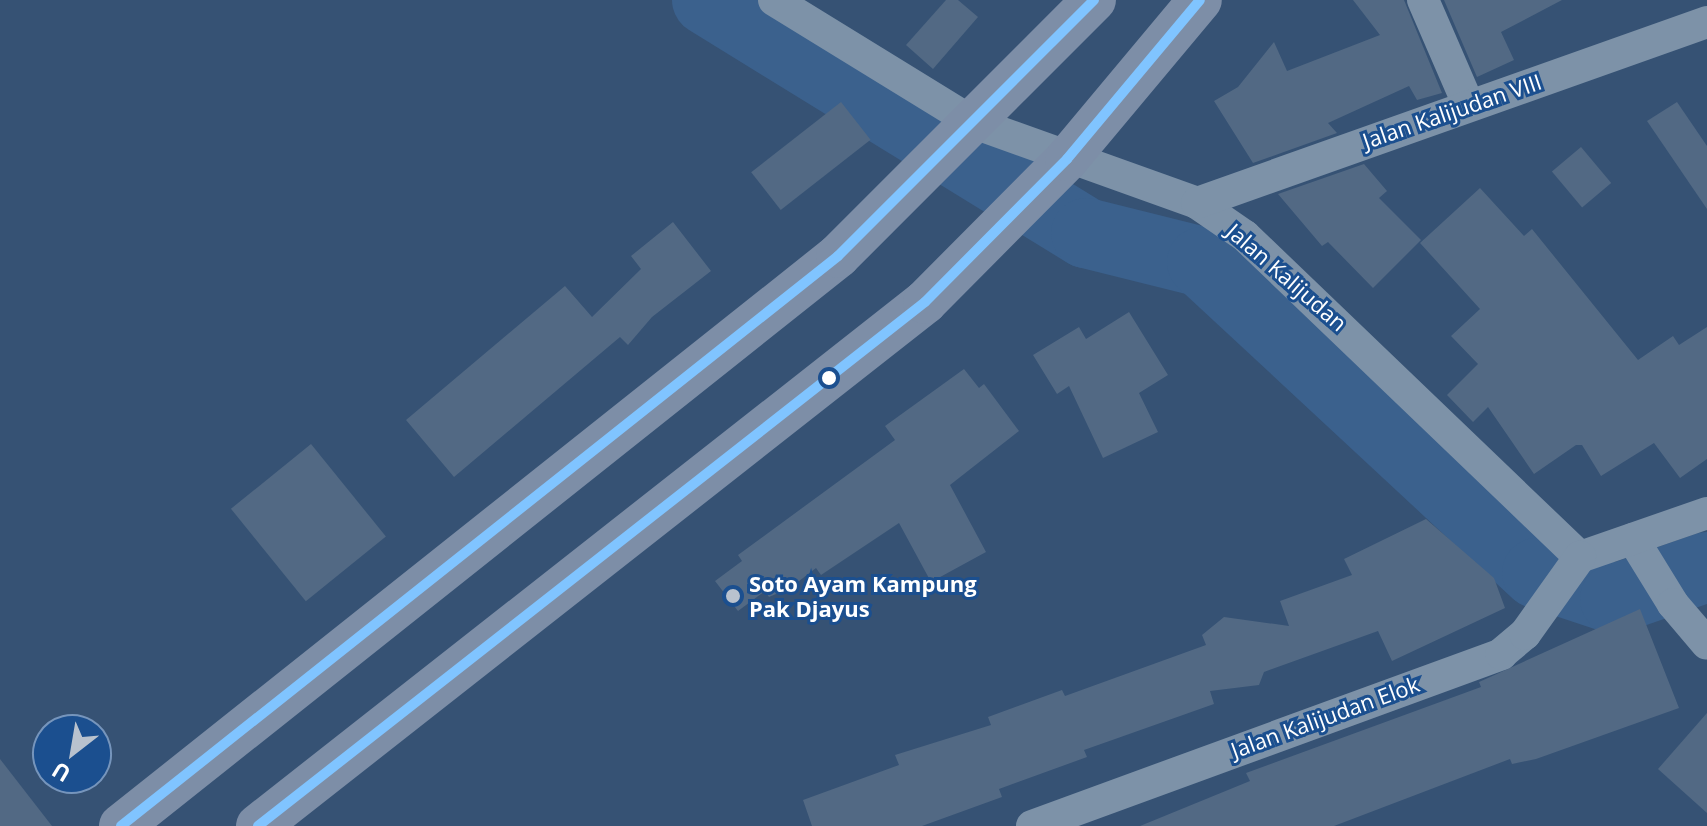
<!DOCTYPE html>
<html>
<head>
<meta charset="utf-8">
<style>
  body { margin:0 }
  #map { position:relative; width:1707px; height:826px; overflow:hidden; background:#365274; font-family:"Open Sans",sans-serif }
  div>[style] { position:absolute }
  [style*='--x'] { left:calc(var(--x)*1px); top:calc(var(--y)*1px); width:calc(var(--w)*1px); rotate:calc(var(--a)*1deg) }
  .river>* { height:70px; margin:-35px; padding:0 35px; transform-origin:35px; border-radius:35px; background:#3b618d }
  .building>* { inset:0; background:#526984; transform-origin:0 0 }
  .street>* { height:32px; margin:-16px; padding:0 16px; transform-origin:16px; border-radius:16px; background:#7d92a8 }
  .primary>* { height:44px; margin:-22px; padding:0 22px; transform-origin:22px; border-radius:22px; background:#7d8ea7 }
  .bus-1>* { height:10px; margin:-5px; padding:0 5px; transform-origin:5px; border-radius:5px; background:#80c4ff }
  .dots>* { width:22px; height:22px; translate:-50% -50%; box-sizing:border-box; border:4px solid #1b4f8f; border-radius:50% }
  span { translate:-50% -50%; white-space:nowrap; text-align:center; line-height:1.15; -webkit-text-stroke:6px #1b4f8f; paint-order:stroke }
  .street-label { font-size:22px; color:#fff }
  .poi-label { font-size:22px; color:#fff; font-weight:700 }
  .left { translate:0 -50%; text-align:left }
  .north { position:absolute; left:32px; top:714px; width:80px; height:80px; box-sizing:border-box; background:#1b4f8f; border:2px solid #7695bc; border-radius:50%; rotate:211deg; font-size:22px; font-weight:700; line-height:32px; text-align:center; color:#fff }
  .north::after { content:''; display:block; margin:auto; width:28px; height:36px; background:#b9c2ce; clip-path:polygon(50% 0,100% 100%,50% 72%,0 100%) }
</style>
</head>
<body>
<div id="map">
  <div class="river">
    <i style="--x:707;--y:0;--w:445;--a:31.6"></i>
    <i style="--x:1086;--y:233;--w:120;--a:14"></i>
    <i style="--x:1202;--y:262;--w:457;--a:42.9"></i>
    <i style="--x:1537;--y:573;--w:82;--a:18.4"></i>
    <i style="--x:1615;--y:599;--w:97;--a:-19.2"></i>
  </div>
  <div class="building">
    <i style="clip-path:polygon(946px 0,958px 0,978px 17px,933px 69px,906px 45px)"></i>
    <i style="clip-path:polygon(1353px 0,1404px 0,1442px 93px,1417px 100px,1409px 86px,1328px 123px,1337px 133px,1253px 163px,1214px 101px,1238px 87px,1274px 42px,1287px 71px,1380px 35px)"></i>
    <i style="clip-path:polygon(1444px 0,1562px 0,1501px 32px,1514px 60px,1477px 77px)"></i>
    <i style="left:841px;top:102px;width:48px;height:114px;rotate:52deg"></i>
    <i style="clip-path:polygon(1677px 102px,1707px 146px,1707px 209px,1647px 121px)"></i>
    <i style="left:1581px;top:147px;width:47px;height:38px;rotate:50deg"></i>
    <i style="clip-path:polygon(1364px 164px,1387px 191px,1379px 198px,1421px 240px,1373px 288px,1328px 242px,1322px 246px,1278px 194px)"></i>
    <i style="clip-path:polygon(1480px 188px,1524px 236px,1532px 229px,1638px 360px,1673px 336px,1679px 345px,1707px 327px,1707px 459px,1680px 478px,1654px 443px,1601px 476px,1582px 445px,1576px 445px,1534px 474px,1488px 407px,1473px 422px,1447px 395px,1478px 364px,1451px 336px,1480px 309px,1420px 243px)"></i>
    <i style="clip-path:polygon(673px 222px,711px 271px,652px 317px,628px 345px,620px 337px,454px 477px,406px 420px,565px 286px,592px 317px,641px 269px,631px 256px)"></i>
    <i style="clip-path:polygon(1129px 312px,1168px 375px,1139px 393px,1158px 432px,1103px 458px,1069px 386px,1057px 394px,1033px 355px,1079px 327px,1086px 339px)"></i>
    <i style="clip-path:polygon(964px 369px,979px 388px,984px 384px,1019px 431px,950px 485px,986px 552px,931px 582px,899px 523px,821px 575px,816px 568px,790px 588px,769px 597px,765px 591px,738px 611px,715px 581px,742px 561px,738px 555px,895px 440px,885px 426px)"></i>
    <i style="left:311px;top:444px;width:119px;height:103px;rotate:51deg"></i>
    <i style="clip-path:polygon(1426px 519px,1494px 578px,1505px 608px,1392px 661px,1378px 631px,1264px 672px,1259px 685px,1210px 691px,1214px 704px,1084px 750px,1087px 757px,999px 789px,1002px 797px,922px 826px,812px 826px,803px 800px,899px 765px,895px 755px,991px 725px,988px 717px,1062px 690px,1065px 696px,1206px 645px,1202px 635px,1224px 617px,1289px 626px,1280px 601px,1352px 575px,1344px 559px)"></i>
    <i style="clip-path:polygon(1640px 609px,1679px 708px,1536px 759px,1512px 764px,1510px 759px,1334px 826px,1140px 826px,1250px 781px,1246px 773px,1481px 687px,1479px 682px)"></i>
    <i style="clip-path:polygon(1707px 713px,1707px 813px,1658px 769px)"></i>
    <i style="clip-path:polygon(0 759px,52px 826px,0 826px)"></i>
  </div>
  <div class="street">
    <i style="--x:774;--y:0;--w:235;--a:31.6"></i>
    <i style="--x:974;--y:123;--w:237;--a:19.7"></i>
    <i style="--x:1197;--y:203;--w:58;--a:34.5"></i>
    <i style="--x:1245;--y:236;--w:464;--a:43.8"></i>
    <i style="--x:1423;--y:0;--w:113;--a:66.6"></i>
    <i style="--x:1197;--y:203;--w:541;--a:-19.54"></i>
    <i style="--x:1633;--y:539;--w:76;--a:58.4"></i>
    <i style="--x:1673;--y:604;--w:52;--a:49.6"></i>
    <i style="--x:1580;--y:557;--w:134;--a:-19.1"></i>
    <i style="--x:1032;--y:826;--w:500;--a:-20.1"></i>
    <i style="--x:1501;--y:654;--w:31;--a:-40"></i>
    <i style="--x:1525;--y:634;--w:95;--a:-54.5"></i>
  </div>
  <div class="primary">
    <i style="--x:121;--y:826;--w:916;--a:-38.48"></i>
    <i style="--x:838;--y:256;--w:362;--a:-45"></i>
    <i style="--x:258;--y:826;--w:848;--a:-38.15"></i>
    <i style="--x:925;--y:302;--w:202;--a:-45.2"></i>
    <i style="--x:1067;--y:159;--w:207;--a:-50.1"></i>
  </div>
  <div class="bus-1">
    <i style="--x:121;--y:826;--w:916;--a:-38.48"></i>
    <i style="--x:838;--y:256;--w:362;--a:-45"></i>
    <i style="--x:258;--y:826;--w:848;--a:-38.15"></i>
    <i style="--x:925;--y:302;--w:202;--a:-45.2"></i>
    <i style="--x:1067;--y:159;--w:207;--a:-50.1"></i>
  </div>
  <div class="dots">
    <i style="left:829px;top:378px;background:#fff"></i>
    <i style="left:733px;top:596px;background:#b9c2ce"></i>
  </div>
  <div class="street-label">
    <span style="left:1452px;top:111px;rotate:-19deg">Jalan Kalijudan VIII</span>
    <span style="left:1287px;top:277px;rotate:41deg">Jalan Kalijudan</span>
    <span style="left:1325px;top:717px;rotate:-20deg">Jalan Kalijudan Elok</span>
  </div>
  <div class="poi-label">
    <span class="left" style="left:749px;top:596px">Soto Ayam Kampung<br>Pak Djayus</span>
  </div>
  <div class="north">U</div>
</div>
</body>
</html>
